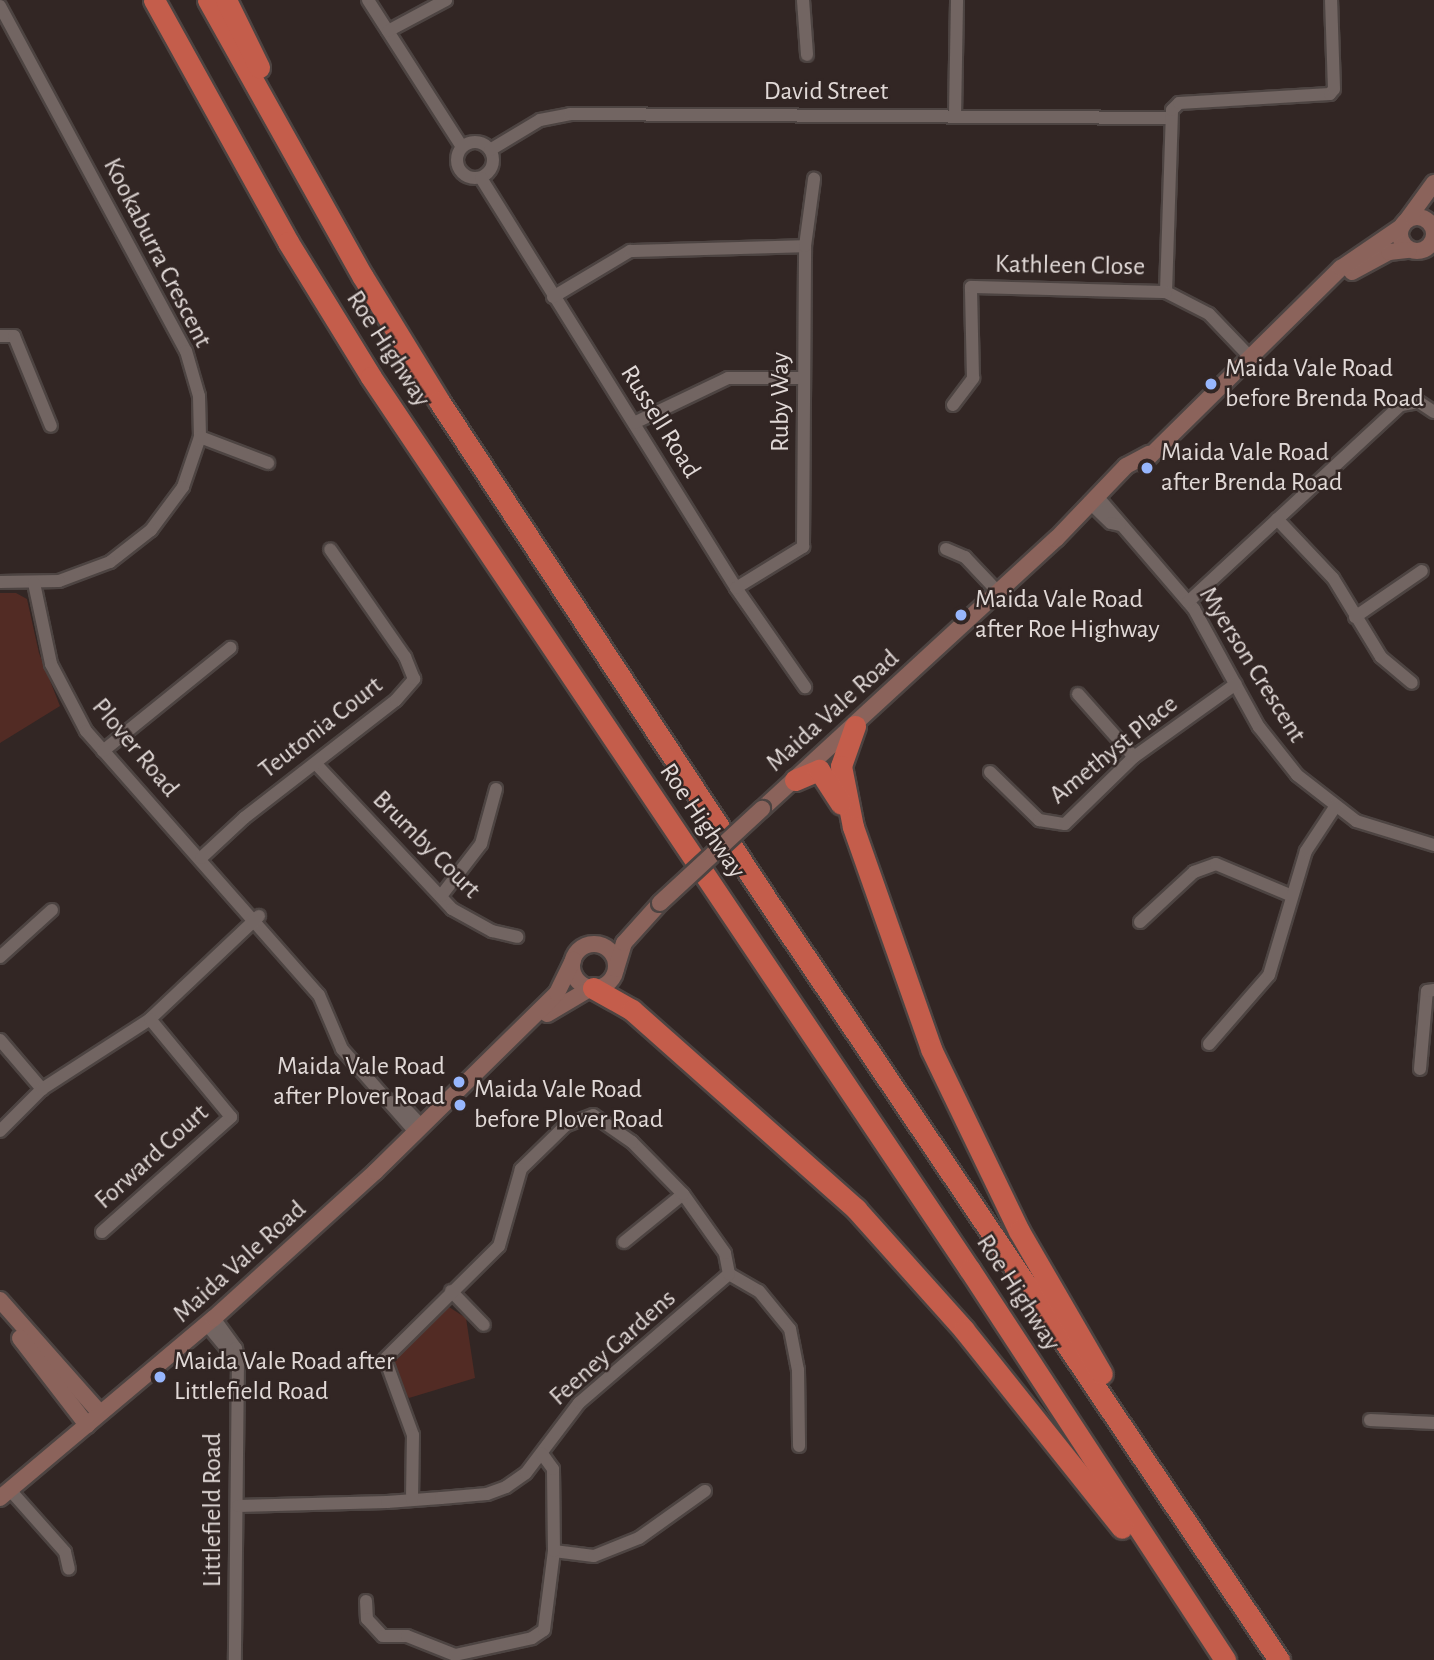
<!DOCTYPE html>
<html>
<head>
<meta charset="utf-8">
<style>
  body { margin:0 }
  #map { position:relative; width:1434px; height:1660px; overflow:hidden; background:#322624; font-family:"Alegreya Sans",sans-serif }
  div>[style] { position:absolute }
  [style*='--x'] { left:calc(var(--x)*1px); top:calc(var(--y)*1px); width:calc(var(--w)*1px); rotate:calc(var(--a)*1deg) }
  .green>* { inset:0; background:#522b24 }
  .roads { filter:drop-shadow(2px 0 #4d4442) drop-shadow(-2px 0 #4d4442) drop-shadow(0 2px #4d4442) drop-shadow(0 -2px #4d4442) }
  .street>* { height:12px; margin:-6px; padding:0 6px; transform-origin:6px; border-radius:6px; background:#726562 }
  .street>.ring { margin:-6px; padding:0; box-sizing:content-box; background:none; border:12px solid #726562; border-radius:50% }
  .secondary>* { height:16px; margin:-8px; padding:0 8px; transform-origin:8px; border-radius:8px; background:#8b635b }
  .secondary>.ring { margin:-8px; padding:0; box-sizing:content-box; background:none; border:16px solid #8b635b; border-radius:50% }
  .highway>* { height:21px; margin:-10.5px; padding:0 10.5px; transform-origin:10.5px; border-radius:10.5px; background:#c45d4b }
  .bridges { filter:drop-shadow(2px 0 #4d4442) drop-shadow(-2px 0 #4d4442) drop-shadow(0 2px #4d4442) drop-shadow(0 -2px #4d4442) }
  .secondary-bridge>* { height:16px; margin:-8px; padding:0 8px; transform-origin:8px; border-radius:8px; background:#8b635b }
  .dots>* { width:19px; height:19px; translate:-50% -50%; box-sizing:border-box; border:4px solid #322624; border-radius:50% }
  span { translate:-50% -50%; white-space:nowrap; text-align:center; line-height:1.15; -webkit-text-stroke:5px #322624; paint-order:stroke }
  .street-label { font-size:26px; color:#e1d9d7 }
  .poi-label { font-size:26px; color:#e1d9d7 }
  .left { translate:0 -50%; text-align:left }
  .right { translate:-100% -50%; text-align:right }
</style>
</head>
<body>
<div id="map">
  <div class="green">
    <i style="clip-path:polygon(0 593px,16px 593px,27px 599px,39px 653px,60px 706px,0 743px)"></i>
    <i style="clip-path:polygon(449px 1307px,466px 1318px,475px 1378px,409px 1398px,396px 1380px,391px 1361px)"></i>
  </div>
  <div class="roads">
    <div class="street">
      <i style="--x:368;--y:0;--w:174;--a:57.4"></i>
      <i style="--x:803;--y:0;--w:55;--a:85.8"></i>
      <i style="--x:0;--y:6;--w:392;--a:61.7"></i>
      <i style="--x:186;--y:351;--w:47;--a:73.9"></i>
      <i style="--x:199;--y:396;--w:41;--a:88.6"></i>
      <i style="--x:200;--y:437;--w:53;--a:108.8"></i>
      <i style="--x:183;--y:487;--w:54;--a:126.7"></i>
      <i style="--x:151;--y:530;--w:52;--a:142"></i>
      <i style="--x:110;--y:562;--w:54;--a:159.6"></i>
      <i style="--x:59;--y:581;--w:59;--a:179"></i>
      <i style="--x:388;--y:31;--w:66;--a:-28.1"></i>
      <i style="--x:955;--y:116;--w:116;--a:-89"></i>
      <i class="ring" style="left:457px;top:142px;width:24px;height:24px"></i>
      <i style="--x:490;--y:150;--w:58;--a:-31"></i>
      <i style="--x:540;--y:120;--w:31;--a:-11"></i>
      <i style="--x:570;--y:114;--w:601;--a:0.38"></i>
      <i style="--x:481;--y:178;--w:483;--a:58.1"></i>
      <i style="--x:736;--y:588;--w:121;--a:55.1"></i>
      <i style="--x:553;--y:297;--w:90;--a:-30.9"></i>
      <i style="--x:630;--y:251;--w:175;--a:-1.6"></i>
      <i style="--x:0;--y:336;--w:14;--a:0"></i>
      <i style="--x:14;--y:336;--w:97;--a:67.7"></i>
      <i style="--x:1250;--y:357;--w:59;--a:-133.6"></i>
      <i style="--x:1209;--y:314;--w:48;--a:-152.9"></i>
      <i style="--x:1166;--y:292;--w:182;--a:-88.1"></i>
      <i style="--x:1172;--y:110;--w:10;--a:-45"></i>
      <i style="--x:1179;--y:103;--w:151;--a:-3.4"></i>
      <i style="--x:1330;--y:94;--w:6;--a:-51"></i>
      <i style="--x:1334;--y:89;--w:89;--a:-91.9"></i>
      <i style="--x:953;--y:405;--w:34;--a:-53"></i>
      <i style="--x:973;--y:378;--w:91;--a:-91.3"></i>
      <i style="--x:971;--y:287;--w:195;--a:1.5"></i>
      <i style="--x:634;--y:423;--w:104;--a:-25.6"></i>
      <i style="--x:728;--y:378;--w:75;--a:0"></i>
      <i style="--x:200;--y:437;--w:73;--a:20.9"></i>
      <i style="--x:1096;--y:495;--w:150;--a:49.3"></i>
      <i style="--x:1194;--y:609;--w:135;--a:61.2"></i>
      <i style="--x:1259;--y:727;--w:61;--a:51.6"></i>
      <i style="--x:1297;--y:775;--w:75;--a:37.9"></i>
      <i style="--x:1356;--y:821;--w:82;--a:17.1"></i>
      <i style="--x:1089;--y:502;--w:30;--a:44"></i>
      <i style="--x:1111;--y:523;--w:9;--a:13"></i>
      <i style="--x:1277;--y:519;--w:81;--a:46.5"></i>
      <i style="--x:1333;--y:578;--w:92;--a:58.7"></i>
      <i style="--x:1381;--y:657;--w:40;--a:40"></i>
      <i style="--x:946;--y:549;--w:21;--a:23"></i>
      <i style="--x:965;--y:557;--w:50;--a:46.6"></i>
      <i style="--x:34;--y:583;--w:83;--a:78.1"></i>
      <i style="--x:51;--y:664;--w:76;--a:62.4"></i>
      <i style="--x:86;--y:731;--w:352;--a:48.6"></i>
      <i style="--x:319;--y:995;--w:59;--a:66.9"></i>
      <i style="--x:342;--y:1049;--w:112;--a:48.6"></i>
      <i style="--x:736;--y:588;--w:79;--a:-31.5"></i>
      <i style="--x:803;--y:547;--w:301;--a:-89.6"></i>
      <i style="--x:805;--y:246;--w:68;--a:-82.3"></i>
      <i style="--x:1188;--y:602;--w:290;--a:-42.8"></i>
      <i style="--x:1401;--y:405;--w:18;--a:-9"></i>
      <i style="--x:1419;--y:402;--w:18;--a:34"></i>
      <i style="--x:1355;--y:617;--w:81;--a:-34.5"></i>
      <i style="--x:1078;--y:694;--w:84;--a:48.4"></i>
      <i style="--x:103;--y:751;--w:164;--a:-39"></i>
      <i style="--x:316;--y:764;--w:199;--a:46.8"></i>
      <i style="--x:452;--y:909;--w:46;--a:28.8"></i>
      <i style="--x:492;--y:931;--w:26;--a:13"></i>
      <i style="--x:990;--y:772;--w:69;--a:44.4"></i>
      <i style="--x:1039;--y:820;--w:26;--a:9"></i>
      <i style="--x:1065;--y:824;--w:96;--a:-44.2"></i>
      <i style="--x:1134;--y:757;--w:125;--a:-35.6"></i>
      <i style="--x:201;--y:858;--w:59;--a:-42.9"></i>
      <i style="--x:244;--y:818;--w:192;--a:-37.8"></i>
      <i style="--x:396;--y:700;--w:28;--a:-49"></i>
      <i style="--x:414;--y:679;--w:24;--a:-112"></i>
      <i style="--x:405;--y:657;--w:131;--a:-124.8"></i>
      <i style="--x:441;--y:896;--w:66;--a:-52.4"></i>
      <i style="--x:481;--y:844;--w:57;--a:-74.7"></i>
      <i style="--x:1140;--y:922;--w:74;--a:-42.8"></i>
      <i style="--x:1194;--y:872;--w:23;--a:-20"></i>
      <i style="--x:1216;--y:864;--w:82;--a:22.8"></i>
      <i style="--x:0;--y:957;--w:70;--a:-42.1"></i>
      <i style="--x:0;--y:1040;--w:65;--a:49.4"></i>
      <i style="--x:1209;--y:1044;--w:91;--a:-49"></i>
      <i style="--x:1269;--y:975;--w:129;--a:-73.4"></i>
      <i style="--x:1306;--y:851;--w:53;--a:-56.6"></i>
      <i style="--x:1420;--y:1069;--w:78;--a:-84.9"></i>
      <i style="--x:1427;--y:991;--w:7;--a:-8"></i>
      <i style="--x:397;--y:1100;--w:37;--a:46"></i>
      <i style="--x:0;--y:1131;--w:59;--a:-45"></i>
      <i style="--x:42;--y:1089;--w:129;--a:-32.9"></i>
      <i style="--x:150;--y:1019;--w:150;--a:-43.4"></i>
      <i style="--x:102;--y:1232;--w:173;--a:-41.7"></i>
      <i style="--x:231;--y:1117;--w:127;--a:-129.6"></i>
      <i style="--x:624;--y:1242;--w:76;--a:-39.1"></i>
      <i style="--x:729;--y:1274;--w:34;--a:30"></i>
      <i style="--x:759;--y:1291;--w:49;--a:50.8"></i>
      <i style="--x:790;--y:1329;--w:42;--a:79"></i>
      <i style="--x:798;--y:1370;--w:76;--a:89.2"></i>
      <i style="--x:451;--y:1291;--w:47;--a:45.9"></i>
      <i style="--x:214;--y:1318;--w:37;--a:54"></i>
      <i style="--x:236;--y:1348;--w:12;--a:81"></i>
      <i style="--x:238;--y:1360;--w:300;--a:90.6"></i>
      <i style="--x:206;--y:1324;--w:34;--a:50"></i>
      <i style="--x:1370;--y:1420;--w:64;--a:2.7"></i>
      <i style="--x:10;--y:1490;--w:83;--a:48.4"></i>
      <i style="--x:65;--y:1552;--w:17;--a:77"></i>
      <i style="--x:238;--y:1506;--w:149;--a:-1.5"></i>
      <i style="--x:387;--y:1502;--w:54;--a:-4.2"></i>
      <i style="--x:441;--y:1498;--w:46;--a:-5"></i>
      <i style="--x:487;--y:1494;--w:20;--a:-20"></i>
      <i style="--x:506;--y:1487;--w:24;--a:-35"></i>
      <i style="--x:526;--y:1473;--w:88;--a:-52.9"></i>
      <i style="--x:579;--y:1403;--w:198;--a:-40.7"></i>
      <i style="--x:729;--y:1274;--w:21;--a:-101"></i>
      <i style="--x:725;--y:1253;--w:72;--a:-125.4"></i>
      <i style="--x:683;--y:1194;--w:73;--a:-134.4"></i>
      <i style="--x:632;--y:1142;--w:47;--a:-145.3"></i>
      <i style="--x:593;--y:1115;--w:30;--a:159"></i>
      <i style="--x:565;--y:1126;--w:62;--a:135.7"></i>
      <i style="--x:521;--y:1169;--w:80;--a:105.9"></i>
      <i style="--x:499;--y:1246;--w:161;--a:135.3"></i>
      <i style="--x:385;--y:1359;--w:81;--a:69.8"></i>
      <i style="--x:413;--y:1435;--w:65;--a:90.9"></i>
      <i style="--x:554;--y:1551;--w:40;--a:7.1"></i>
      <i style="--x:594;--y:1556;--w:48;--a:-21.8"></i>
      <i style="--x:639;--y:1538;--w:81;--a:-35.5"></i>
      <i style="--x:366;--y:1601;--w:18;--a:87"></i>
      <i style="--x:367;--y:1619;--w:23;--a:47"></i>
      <i style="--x:383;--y:1636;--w:24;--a:0"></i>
      <i style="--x:407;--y:1636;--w:52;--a:21.6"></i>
      <i style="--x:455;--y:1655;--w:79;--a:-12.4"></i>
      <i style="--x:532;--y:1638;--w:14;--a:-34"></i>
      <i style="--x:544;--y:1630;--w:80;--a:-82.8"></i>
      <i style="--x:554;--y:1551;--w:82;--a:-90.7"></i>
      <i style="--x:553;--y:1469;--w:19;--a:-126"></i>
    </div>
    <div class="secondary">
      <i class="ring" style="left:1400px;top:217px;width:18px;height:18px"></i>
      <i style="--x:1407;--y:220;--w:46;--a:-53.9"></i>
      <i style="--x:1352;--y:272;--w:42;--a:-28.4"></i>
      <i style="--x:1389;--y:252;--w:20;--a:-6"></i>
      <i style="--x:1143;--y:463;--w:278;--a:-44.6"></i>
      <i style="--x:1341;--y:268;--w:73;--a:-34.3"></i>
      <i style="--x:762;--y:809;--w:399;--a:-42.6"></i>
      <i style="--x:1056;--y:539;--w:101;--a:-46.2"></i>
      <i style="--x:1126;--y:466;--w:26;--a:-28"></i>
      <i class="ring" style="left:572px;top:944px;width:28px;height:28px"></i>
      <i style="--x:616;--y:969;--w:27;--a:-73"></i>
      <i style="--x:624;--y:943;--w:54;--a:-48"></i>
      <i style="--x:547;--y:1014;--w:51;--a:-30.6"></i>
      <i style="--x:0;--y:1300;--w:151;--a:48.5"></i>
      <i style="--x:20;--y:1338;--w:110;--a:52.4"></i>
      <i style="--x:0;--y:1498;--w:280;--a:-40.1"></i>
      <i style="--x:214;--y:1318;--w:217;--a:-42.2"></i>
      <i style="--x:375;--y:1172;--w:255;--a:-44.5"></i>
      <i style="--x:557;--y:993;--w:37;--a:-64"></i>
    </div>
    <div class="highway">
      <i style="--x:154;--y:0;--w:277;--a:61"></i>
      <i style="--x:288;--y:242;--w:158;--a:58.4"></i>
      <i style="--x:371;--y:377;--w:1075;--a:56.15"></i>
      <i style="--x:970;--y:1270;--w:466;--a:56.8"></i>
      <i style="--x:208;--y:0;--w:317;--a:60.8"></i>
      <i style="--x:363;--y:277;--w:145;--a:58.5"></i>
      <i style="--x:439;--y:401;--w:594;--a:56.68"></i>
      <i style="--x:765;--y:897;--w:920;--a:56.03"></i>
      <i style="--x:226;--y:0;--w:75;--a:63.8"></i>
      <i style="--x:855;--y:726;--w:42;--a:109.3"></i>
      <i style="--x:841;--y:766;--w:62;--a:78.9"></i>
      <i style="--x:853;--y:827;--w:235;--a:70.6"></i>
      <i style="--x:931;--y:1049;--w:202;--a:64.2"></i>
      <i style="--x:1019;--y:1231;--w:165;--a:59.9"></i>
      <i style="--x:795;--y:780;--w:26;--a:-23"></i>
      <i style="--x:819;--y:770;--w:40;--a:57.1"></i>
      <i style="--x:593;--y:988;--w:45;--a:29.4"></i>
      <i style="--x:632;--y:1010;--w:300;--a:41.6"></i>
      <i style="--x:856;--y:1209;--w:162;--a:48.2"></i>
      <i style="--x:964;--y:1330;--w:253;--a:51.4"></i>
    </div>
  </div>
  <div class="bridges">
    <div class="secondary-bridge">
      <i style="--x:660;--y:903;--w:139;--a:-42.7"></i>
    </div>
  </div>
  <div class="dots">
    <i style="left:1211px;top:384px;background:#97b6fd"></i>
    <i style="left:1147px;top:468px;background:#97b6fd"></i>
    <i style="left:961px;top:615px;background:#97b6fd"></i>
    <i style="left:459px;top:1082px;background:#97b6fd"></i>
    <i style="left:460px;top:1105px;background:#97b6fd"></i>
    <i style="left:160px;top:1377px;background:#97b6fd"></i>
  </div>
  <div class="street-label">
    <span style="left:826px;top:92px">David Street</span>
    <span style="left:157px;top:253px;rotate:63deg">Kookaburra Crescent</span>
    <span style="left:1070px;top:266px;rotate:1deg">Kathleen Close</span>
    <span style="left:388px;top:349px;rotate:57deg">Roe Highway</span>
    <span style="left:781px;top:402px;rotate:-90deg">Ruby Way</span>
    <span style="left:660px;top:422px;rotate:58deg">Russell Road</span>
    <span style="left:1252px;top:665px;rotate:58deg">Myerson Crescent</span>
    <span style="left:833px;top:711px;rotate:-42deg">Maida Vale Road</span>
    <span style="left:321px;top:728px;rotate:-38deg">Teutonia Court</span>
    <span style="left:135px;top:748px;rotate:50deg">Plover Road</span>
    <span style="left:1114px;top:750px;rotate:-39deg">Amethyst Place</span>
    <span style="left:702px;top:821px;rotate:56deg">Roe Highway</span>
    <span style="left:426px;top:845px;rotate:45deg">Brumby Court</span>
    <span style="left:152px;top:1157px;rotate:-42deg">Forward Court</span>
    <span style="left:240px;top:1262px;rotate:-42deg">Maida Vale Road</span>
    <span style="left:1018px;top:1293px;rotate:57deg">Roe Highway</span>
    <span style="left:613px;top:1348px;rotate:-42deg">Feeney Gardens</span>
    <span style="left:213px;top:1510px;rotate:-90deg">Littlefield Road</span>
  </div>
  <div class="poi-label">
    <span class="left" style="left:1225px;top:384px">Maida Vale Road<br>before Brenda Road</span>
    <span class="left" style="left:1161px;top:468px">Maida Vale Road<br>after Brenda Road</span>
    <span class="left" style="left:975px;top:615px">Maida Vale Road<br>after Roe Highway</span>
    <span class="right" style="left:445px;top:1082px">Maida Vale Road<br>after Plover Road</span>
    <span class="left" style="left:474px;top:1105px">Maida Vale Road<br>before Plover Road</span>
    <span class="left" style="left:174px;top:1377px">Maida Vale Road after<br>Littlefield Road</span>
  </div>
</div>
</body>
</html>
